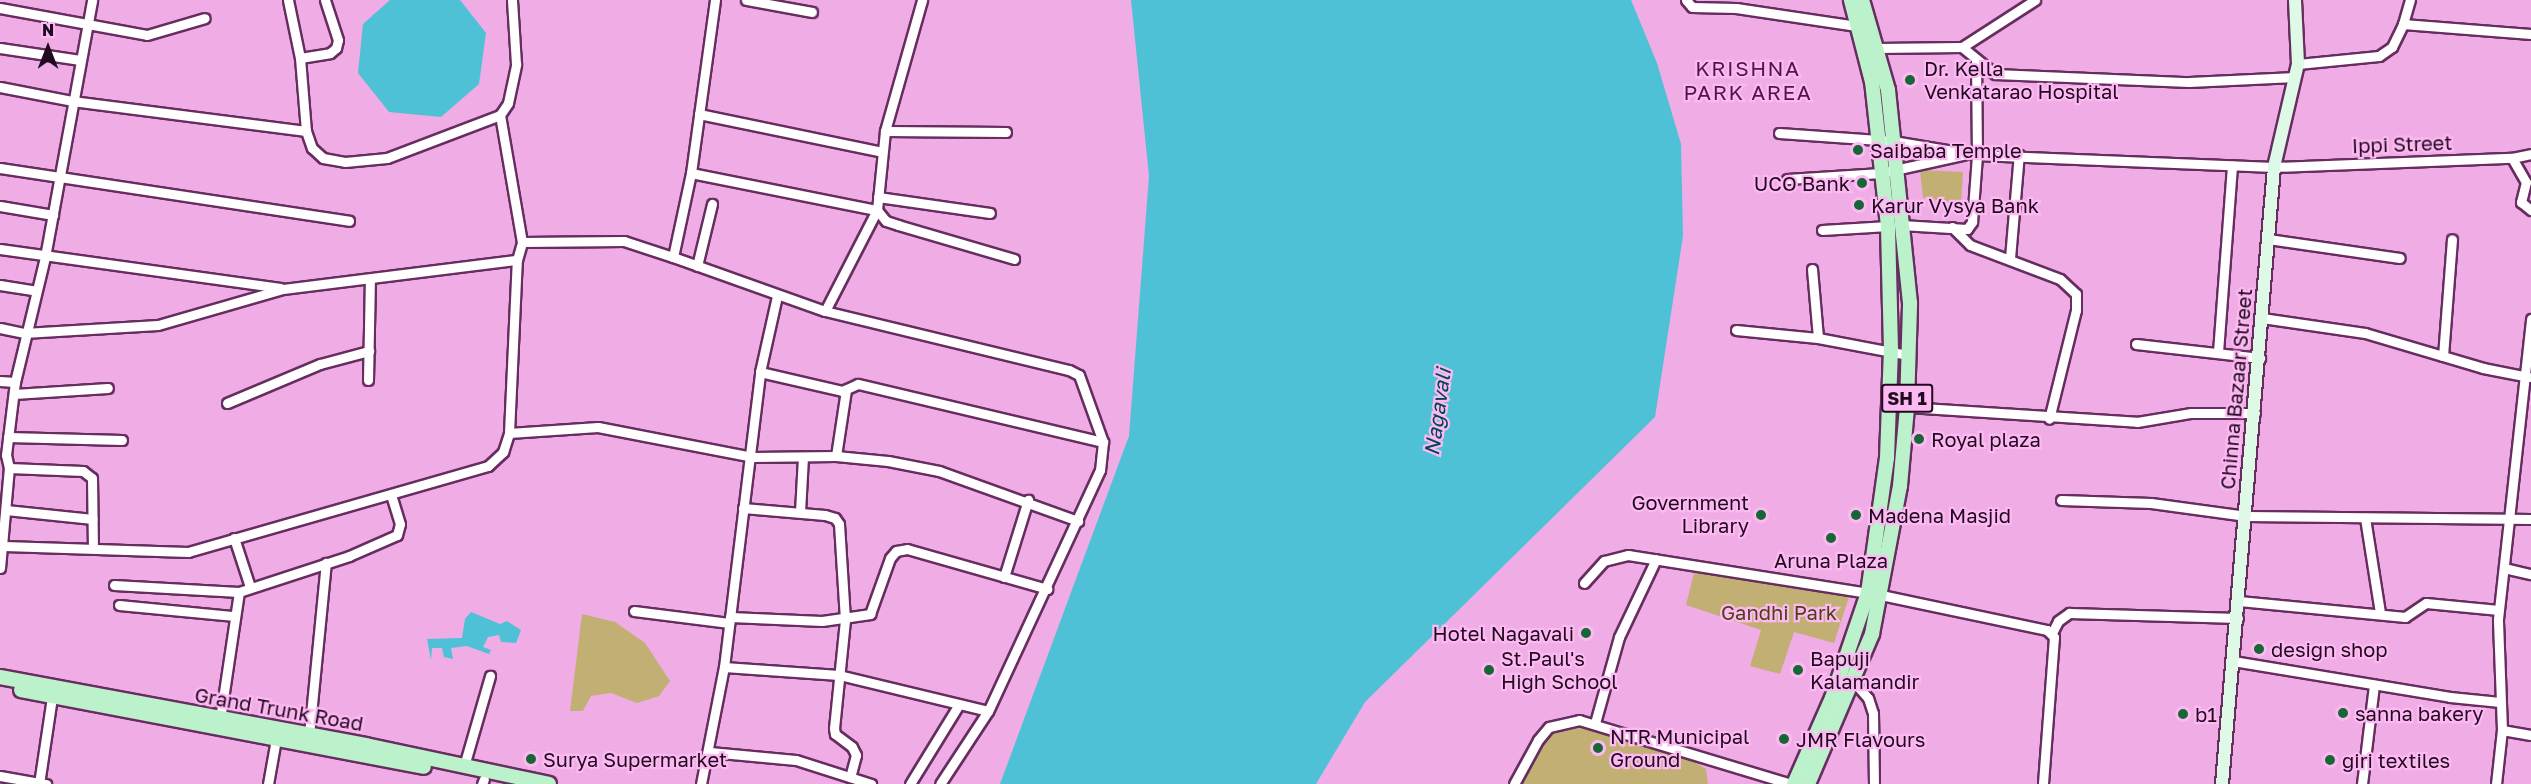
<!DOCTYPE html>
<html>
<head>
<meta charset="utf-8">
<style>
  body { margin:0 }
  #map { position:relative; width:2531px; height:784px; overflow:hidden; background:#eface5; font-family:"Golos Text",sans-serif }
  div>[style] { position:absolute }
  [style*='--x'] { left:calc(var(--x)*1px); top:calc(var(--y)*1px); width:calc(var(--w)*1px); rotate:calc(var(--a)*1deg) }
  .green>* { inset:0; background:#c2af74 }
  .water>* { inset:0; background:#4ec1d6 }
  .roads { filter:drop-shadow(2px 0 #662d5f) drop-shadow(-2px 0 #662d5f) drop-shadow(0 2px #662d5f) drop-shadow(0 -2px #662d5f) }
  .street>* { height:9px; margin:-4.5px; padding:0 4.5px; transform-origin:4.5px; border-radius:4.5px; background:#fff }
  .secondary>* { height:12px; margin:-6px; padding:0 6px; transform-origin:6px; border-radius:6px; background:#def9e5 }
  .primary>* { height:14px; margin:-7px; padding:0 7px; transform-origin:7px; border-radius:7px; background:#bcf2cb }
  .dots>* { width:16px; height:16px; translate:-50% -50%; box-sizing:border-box; border:3px solid #fdb9f2; border-radius:50% }
  span { translate:-50% -50%; white-space:nowrap; text-align:center; line-height:1.15; -webkit-text-stroke:4.5px #fdb9f2; paint-order:stroke }
  .shield-label span { padding:2px 4px; background:#fdb9f2; border:2px solid; border-radius:4px; -webkit-text-stroke-width:0 }
  .shield-label { font-size:18px; color:#21091f; font-weight:700 }
  .poi-label { font-size:20px; color:#21091f }
  .left { translate:0 -50%; text-align:left }
  .right { translate:-100% -50%; text-align:right }
  .street-label { font-size:20px; color:#21091f }
  .park-label { font-size:20px; color:#4e4012 }
  .neighbourhood-label { font-size:21px; color:#4f1749; letter-spacing:1.5px }
  .water-label { font-size:21px; color:#004854; font-style:italic }
  .north { position:absolute; left:18px; top:18px; width:60px; height:60px; -webkit-text-stroke:4px #fdb9f2; paint-order:stroke; rotate:0deg; font-size:16px; font-weight:700; line-height:24px; text-align:center; color:#21091f }
  .north::after { content:''; display:block; margin:auto; width:21px; height:27px; background:#21091f; clip-path:polygon(50% 0,100% 100%,50% 72%,0 100%) }
</style>
</head>
<body>
<div id="map">
  <div class="green">
    <i style="clip-path:polygon(1920px 170px,1963px 172px,1961px 203px,1923px 198px)"></i>
    <i style="clip-path:polygon(1694px 573px,1710px 574px,1849px 597px,1834px 643px,1794px 632px,1780px 674px,1750px 666px,1761px 630px,1686px 605px)"></i>
    <i style="clip-path:polygon(582px 614px,615px 622px,645px 643px,670px 681px,659px 696px,637px 703px,611px 693px,591px 696px,583px 711px,570px 711px)"></i>
    <i style="clip-path:polygon(1577px 725px,1689px 759px,1706px 769px,1708px 784px,1522px 784px,1548px 737px,1558px 728px)"></i>
  </div>
  <div class="water">
    <i style="clip-path:polygon(390px 0,460px 0,486px 33px,479px 84px,441px 117px,389px 112px,358px 73px,363px 24px)"></i>
    <i style="clip-path:polygon(1131px 0,1631px 0,1657px 63px,1681px 144px,1683px 236px,1655px 417px,1365px 702px,1316px 784px,1000px 784px,1129px 436px,1149px 176px)"></i>
    <i style="clip-path:polygon(471px 612px,500px 624px,507px 621px,521px 630px,516px 643px,501px 642px,499px 635px,488px 637px,483px 647px,491px 650px,489px 654px,467px 646px,451px 648px,453px 659px,444px 657px,442px 648px,432px 648px,431px 660px,427px 639px,462px 638px,465px 619px)"></i>
  </div>
  <div class="roads">
    <div class="street">
      <i style="--x:288;--y:0;--w:59;--a:78.3"></i>
      <i style="--x:300;--y:58;--w:73;--a:85.3"></i>
      <i style="--x:306;--y:131;--w:18;--a:71"></i>
      <i style="--x:312;--y:148;--w:15;--a:42"></i>
      <i style="--x:323;--y:158;--w:22;--a:10"></i>
      <i style="--x:345;--y:162;--w:42;--a:-5.4"></i>
      <i style="--x:387;--y:158;--w:121;--a:-20.8"></i>
      <i style="--x:500;--y:115;--w:14;--a:-56"></i>
      <i style="--x:508;--y:103;--w:40;--a:-78"></i>
      <i style="--x:516;--y:64;--w:64;--a:-93.6"></i>
      <i style="--x:746;--y:0;--w:67;--a:10.3"></i>
      <i style="--x:1686;--y:0;--w:9;--a:49"></i>
      <i style="--x:1692;--y:7;--w:44;--a:1.3"></i>
      <i style="--x:1736;--y:8;--w:122;--a:8.5"></i>
      <i style="--x:0;--y:8;--w:149;--a:10.4"></i>
      <i style="--x:147;--y:35;--w:60;--a:-16.3"></i>
      <i style="--x:2403;--y:24;--w:25;--a:-74"></i>
      <i style="--x:1962;--y:47;--w:43;--a:39.3"></i>
      <i style="--x:1995;--y:74;--w:194;--a:2.4"></i>
      <i style="--x:2189;--y:82;--w:106;--a:-2.7"></i>
      <i style="--x:0;--y:48;--w:81;--a:8.5"></i>
      <i style="--x:1877;--y:48;--w:85;--a:-0.7"></i>
      <i style="--x:1962;--y:47;--w:87;--a:-32.8"></i>
      <i style="--x:300;--y:58;--w:30;--a:-9"></i>
      <i style="--x:330;--y:53;--w:8;--a:-40"></i>
      <i style="--x:336;--y:48;--w:8;--a:-76"></i>
      <i style="--x:338;--y:40;--w:42;--a:-108"></i>
      <i style="--x:2298;--y:64;--w:81;--a:-5.6"></i>
      <i style="--x:2379;--y:56;--w:16;--a:-35"></i>
      <i style="--x:2392;--y:47;--w:25;--a:-64"></i>
      <i style="--x:2403;--y:24;--w:128;--a:4.5"></i>
      <i style="--x:0;--y:87;--w:73;--a:11"></i>
      <i style="--x:72;--y:101;--w:236;--a:7.3"></i>
      <i style="--x:699;--y:114;--w:187;--a:11.7"></i>
      <i style="--x:500;--y:115;--w:129;--a:80.2"></i>
      <i style="--x:885;--y:131;--w:121;--a:0.5"></i>
      <i style="--x:1779;--y:133;--w:114;--a:4"></i>
      <i style="--x:1893;--y:141;--w:85;--a:9.5"></i>
      <i style="--x:1977;--y:155;--w:297;--a:2.3"></i>
      <i style="--x:2274;--y:167;--w:238;--a:-2.2"></i>
      <i style="--x:2512;--y:158;--w:19;--a:-12"></i>
      <i style="--x:2512;--y:158;--w:28;--a:60"></i>
      <i style="--x:2526;--y:182;--w:21;--a:104"></i>
      <i style="--x:2521;--y:202;--w:13;--a:39"></i>
      <i style="--x:0;--y:168;--w:353;--a:8.6"></i>
      <i style="--x:691;--y:173;--w:190;--a:11.3"></i>
      <i style="--x:877;--y:210;--w:14;--a:51"></i>
      <i style="--x:886;--y:221;--w:13;--a:18"></i>
      <i style="--x:898;--y:225;--w:121;--a:16.3"></i>
      <i style="--x:1787;--y:179;--w:94;--a:-3.7"></i>
      <i style="--x:1881;--y:173;--w:84;--a:-12.4"></i>
      <i style="--x:878;--y:197;--w:113;--a:8.1"></i>
      <i style="--x:0;--y:206;--w:54;--a:9.6"></i>
      <i style="--x:1901;--y:225;--w:66;--a:3.5"></i>
      <i style="--x:1967;--y:229;--w:9;--a:-54"></i>
      <i style="--x:1972;--y:222;--w:67;--a:-85.7"></i>
      <i style="--x:1977;--y:155;--w:95;--a:-90.6"></i>
      <i style="--x:1952;--y:227;--w:25;--a:45"></i>
      <i style="--x:1970;--y:245;--w:96;--a:20.7"></i>
      <i style="--x:2060;--y:279;--w:22;--a:43"></i>
      <i style="--x:2076;--y:294;--w:16;--a:90"></i>
      <i style="--x:2076;--y:310;--w:112;--a:103.9"></i>
      <i style="--x:1822;--y:230;--w:66;--a:-3.5"></i>
      <i style="--x:2268;--y:239;--w:133;--a:8.2"></i>
      <i style="--x:0;--y:249;--w:283;--a:7.9"></i>
      <i style="--x:673;--y:257;--w:161;--a:19.6"></i>
      <i style="--x:825;--y:311;--w:251;--a:13.6"></i>
      <i style="--x:1069;--y:370;--w:11;--a:27"></i>
      <i style="--x:1079;--y:375;--w:71;--a:70.3"></i>
      <i style="--x:1103;--y:442;--w:28;--a:96"></i>
      <i style="--x:1100;--y:470;--w:266;--a:114.9"></i>
      <i style="--x:2010;--y:258;--w:104;--a:-85.1"></i>
      <i style="--x:697;--y:266;--w:64;--a:-76.4"></i>
      <i style="--x:1812;--y:269;--w:69;--a:85"></i>
      <i style="--x:0;--y:285;--w:36;--a:9"></i>
      <i style="--x:825;--y:311;--w:114;--a:-62.8"></i>
      <i style="--x:877;--y:210;--w:79;--a:-84.2"></i>
      <i style="--x:885;--y:131;--w:136;--a:-74.2"></i>
      <i style="--x:2262;--y:318;--w:104;--a:8.3"></i>
      <i style="--x:2365;--y:333;--w:123;--a:16.5"></i>
      <i style="--x:2483;--y:368;--w:47;--a:11.1"></i>
      <i style="--x:0;--y:328;--w:25;--a:12"></i>
      <i style="--x:24;--y:333;--w:134;--a:-3.4"></i>
      <i style="--x:158;--y:325;--w:130;--a:-16.1"></i>
      <i style="--x:283;--y:289;--w:236;--a:-7.1"></i>
      <i style="--x:517;--y:260;--w:19;--a:-74"></i>
      <i style="--x:522;--y:242;--w:102;--a:-0.6"></i>
      <i style="--x:624;--y:241;--w:52;--a:18.1"></i>
      <i style="--x:673;--y:257;--w:86;--a:-77.9"></i>
      <i style="--x:691;--y:173;--w:175;--a:-82.1"></i>
      <i style="--x:1736;--y:330;--w:82;--a:5.6"></i>
      <i style="--x:1818;--y:338;--w:92;--a:10.7"></i>
      <i style="--x:2136;--y:344;--w:125;--a:6.4"></i>
      <i style="--x:2218;--y:352;--w:187;--a:-85.7"></i>
      <i style="--x:2443;--y:356;--w:117;--a:-85.6"></i>
      <i style="--x:760;--y:372;--w:84;--a:13"></i>
      <i style="--x:842;--y:391;--w:17;--a:-24"></i>
      <i style="--x:858;--y:384;--w:252;--a:13.3"></i>
      <i style="--x:368;--y:380;--w:100;--a:-88.9"></i>
      <i style="--x:0;--y:381;--w:15;--a:4"></i>
      <i style="--x:14;--y:394;--w:94;--a:-3.7"></i>
      <i style="--x:227;--y:403;--w:101;--a:-22.8"></i>
      <i style="--x:320;--y:364;--w:51;--a:-14.9"></i>
      <i style="--x:1907;--y:407;--w:230;--a:3.7"></i>
      <i style="--x:2137;--y:422;--w:55;--a:-9.5"></i>
      <i style="--x:2191;--y:413;--w:64;--a:0"></i>
      <i style="--x:509;--y:433;--w:89;--a:-3.9"></i>
      <i style="--x:598;--y:427;--w:157;--a:11"></i>
      <i style="--x:752;--y:457;--w:84;--a:-0.7"></i>
      <i style="--x:836;--y:456;--w:52;--a:5.5"></i>
      <i style="--x:888;--y:461;--w:52;--a:11.1"></i>
      <i style="--x:939;--y:471;--w:148;--a:19.8"></i>
      <i style="--x:8;--y:437;--w:114;--a:1.5"></i>
      <i style="--x:836;--y:456;--w:67;--a:-81.4"></i>
      <i style="--x:9;--y:468;--w:74;--a:2.3"></i>
      <i style="--x:83;--y:471;--w:11;--a:38"></i>
      <i style="--x:92;--y:478;--w:69;--a:89.2"></i>
      <i style="--x:2061;--y:500;--w:90;--a:1.9"></i>
      <i style="--x:2151;--y:503;--w:96;--a:7.8"></i>
      <i style="--x:2246;--y:516;--w:285;--a:0.6"></i>
      <i style="--x:743;--y:508;--w:82;--a:4.9"></i>
      <i style="--x:825;--y:515;--w:10;--a:17"></i>
      <i style="--x:835;--y:518;--w:7;--a:56"></i>
      <i style="--x:839;--y:524;--w:96;--a:86.4"></i>
      <i style="--x:845;--y:620;--w:109;--a:95.8"></i>
      <i style="--x:834;--y:728;--w:6;--a:81"></i>
      <i style="--x:835;--y:734;--w:21;--a:37"></i>
      <i style="--x:852;--y:747;--w:9;--a:63"></i>
      <i style="--x:856;--y:755;--w:23;--a:105"></i>
      <i style="--x:6;--y:510;--w:87;--a:5.9"></i>
      <i style="--x:800;--y:512;--w:55;--a:-86.9"></i>
      <i style="--x:2365;--y:518;--w:96;--a:81"></i>
      <i style="--x:234;--y:538;--w:52;--a:71.9"></i>
      <i style="--x:4;--y:546;--w:184;--a:1.9"></i>
      <i style="--x:188;--y:552;--w:312;--a:-16"></i>
      <i style="--x:488;--y:466;--w:21;--a:-43"></i>
      <i style="--x:503;--y:452;--w:20;--a:-72"></i>
      <i style="--x:509;--y:433;--w:173;--a:-87.4"></i>
      <i style="--x:0;--y:568;--w:100;--a:-84.9"></i>
      <i style="--x:9;--y:468;--w:13;--a:-103"></i>
      <i style="--x:6;--y:455;--w:74;--a:-83"></i>
      <i style="--x:15;--y:382;--w:129;--a:-76.5"></i>
      <i style="--x:45;--y:257;--w:261;--a:-79.6"></i>
      <i style="--x:2504;--y:568;--w:28;--a:13"></i>
      <i style="--x:1004;--y:577;--w:81;--a:-72.7"></i>
      <i style="--x:1584;--y:583;--w:30;--a:-48"></i>
      <i style="--x:1604;--y:561;--w:25;--a:-14"></i>
      <i style="--x:1628;--y:555;--w:256;--a:9"></i>
      <i style="--x:1881;--y:595;--w:170;--a:11.9"></i>
      <i style="--x:2047;--y:630;--w:10;--a:45"></i>
      <i style="--x:2054;--y:637;--w:147;--a:94.3"></i>
      <i style="--x:114;--y:585;--w:125;--a:3.2"></i>
      <i style="--x:2239;--y:601;--w:167;--a:5.5"></i>
      <i style="--x:2405;--y:617;--w:25;--a:-34"></i>
      <i style="--x:2426;--y:603;--w:73;--a:5.5"></i>
      <i style="--x:119;--y:605;--w:116;--a:5.5"></i>
      <i style="--x:634;--y:611;--w:96;--a:7.2"></i>
      <i style="--x:730;--y:617;--w:92;--a:2.5"></i>
      <i style="--x:822;--y:621;--w:49;--a:-8.3"></i>
      <i style="--x:870;--y:614;--w:59;--a:-70.3"></i>
      <i style="--x:890;--y:558;--w:9;--a:-49"></i>
      <i style="--x:896;--y:551;--w:11;--a:-10"></i>
      <i style="--x:907;--y:549;--w:146;--a:15.9"></i>
      <i style="--x:2052;--y:633;--w:13;--a:-63"></i>
      <i style="--x:2058;--y:621;--w:14;--a:-36"></i>
      <i style="--x:2069;--y:613;--w:169;--a:1.7"></i>
      <i style="--x:2233;--y:661;--w:220;--a:9.4"></i>
      <i style="--x:2450;--y:697;--w:50;--a:5.7"></i>
      <i style="--x:724;--y:667;--w:115;--a:4"></i>
      <i style="--x:839;--y:675;--w:153;--a:13.6"></i>
      <i style="--x:988;--y:711;--w:87;--a:123.3"></i>
      <i style="--x:1854;--y:682;--w:21;--a:49"></i>
      <i style="--x:1868;--y:698;--w:16;--a:72"></i>
      <i style="--x:1873;--y:713;--w:71;--a:89.2"></i>
      <i style="--x:220;--y:719;--w:128;--a:-81.5"></i>
      <i style="--x:239;--y:592;--w:116;--a:-18.1"></i>
      <i style="--x:349;--y:556;--w:52;--a:-23.6"></i>
      <i style="--x:397;--y:535;--w:11;--a:-75"></i>
      <i style="--x:400;--y:524;--w:30;--a:-107"></i>
      <i style="--x:1595;--y:723;--w:89;--a:-74.4"></i>
      <i style="--x:1619;--y:637;--w:86;--a:-64.6"></i>
      <i style="--x:2502;--y:730;--w:29;--a:10"></i>
      <i style="--x:309;--y:735;--w:173;--a:-84.4"></i>
      <i style="--x:710;--y:752;--w:86;--a:5.3"></i>
      <i style="--x:796;--y:760;--w:79;--a:17.7"></i>
      <i style="--x:464;--y:766;--w:94;--a:-73.9"></i>
      <i style="--x:0;--y:776;--w:47;--a:9.9"></i>
      <i style="--x:39;--y:784;--w:88;--a:-81.5"></i>
      <i style="--x:268;--y:784;--w:46;--a:-79.9"></i>
      <i style="--x:482;--y:784;--w:5;--a:-68"></i>
      <i style="--x:701;--y:784;--w:119;--a:-78.9"></i>
      <i style="--x:724;--y:667;--w:297;--a:-83"></i>
      <i style="--x:760;--y:372;--w:78;--a:-77.4"></i>
      <i style="--x:910;--y:784;--w:92;--a:-58.4"></i>
      <i style="--x:1514;--y:784;--w:50;--a:-61.4"></i>
      <i style="--x:1538;--y:740;--w:17;--a:-50"></i>
      <i style="--x:1549;--y:727;--w:31;--a:-13"></i>
      <i style="--x:1579;--y:720;--w:221;--a:16.8"></i>
      <i style="--x:2362;--y:784;--w:100;--a:-83.1"></i>
      <i style="--x:2496;--y:784;--w:54;--a:-83.7"></i>
      <i style="--x:2502;--y:730;--w:111;--a:-92.1"></i>
      <i style="--x:2498;--y:619;--w:302;--a:-83.7"></i>
    </div>
    <div class="secondary">
      <i style="--x:2222;--y:784;--w:619;--a:-85.18"></i>
      <i style="--x:2274;--y:167;--w:106;--a:-76.9"></i>
      <i style="--x:2298;--y:64;--w:64;--a:-92.7"></i>
    </div>
    <div class="primary">
      <i style="--x:0;--y:677;--w:372;--a:10.5"></i>
      <i style="--x:366;--y:745;--w:187;--a:12"></i>
      <i style="--x:21;--y:690;--w:410;--a:10.8"></i>
      <i style="--x:1794;--y:784;--w:94;--a:-66.2"></i>
      <i style="--x:1832;--y:698;--w:111;--a:-71.1"></i>
      <i style="--x:1868;--y:593;--w:136;--a:-82"></i>
      <i style="--x:1887;--y:458;--w:108;--a:-87.9"></i>
      <i style="--x:1891;--y:350;--w:124;--a:-91.4"></i>
      <i style="--x:1888;--y:226;--w:145;--a:-96.3"></i>
      <i style="--x:1872;--y:82;--w:85;--a:-104.4"></i>
      <i style="--x:1808;--y:784;--w:163;--a:-66.9"></i>
      <i style="--x:1872;--y:634;--w:151;--a:-79.3"></i>
      <i style="--x:1900;--y:486;--w:79;--a:-84.9"></i>
      <i style="--x:1907;--y:407;--w:104;--a:-88.3"></i>
      <i style="--x:1910;--y:303;--w:214;--a:-95.9"></i>
      <i style="--x:1888;--y:90;--w:94;--a:-106.1"></i>
    </div>
  </div>
  <div class="dots">
    <i style="left:1910px;top:80px;background:#166636"></i>
    <i style="left:1858px;top:150px;background:#166636"></i>
    <i style="left:1862px;top:183px;background:#166636"></i>
    <i style="left:1859px;top:205px;background:#166636"></i>
    <i style="left:1919px;top:439px;background:#166636"></i>
    <i style="left:1761px;top:515px;background:#166636"></i>
    <i style="left:1856px;top:515px;background:#166636"></i>
    <i style="left:1831px;top:538px;background:#166636"></i>
    <i style="left:1586px;top:633px;background:#166636"></i>
    <i style="left:2259px;top:649px;background:#166636"></i>
    <i style="left:1489px;top:670px;background:#166636"></i>
    <i style="left:1798px;top:670px;background:#166636"></i>
    <i style="left:2343px;top:713px;background:#166636"></i>
    <i style="left:2183px;top:714px;background:#166636"></i>
    <i style="left:1784px;top:739px;background:#166636"></i>
    <i style="left:1598px;top:748px;background:#166636"></i>
    <i style="left:531px;top:759px;background:#166636"></i>
    <i style="left:2330px;top:760px;background:#166636"></i>
  </div>
  <div class="shield-label">
    <span style="left:1907px;top:398px">SH 1</span>
  </div>
  <div class="poi-label">
    <span class="left" style="left:1924px;top:80px">Dr. Kella<br>Venkatarao Hospital</span>
    <span class="left" style="left:1870px;top:150px">Saibaba Temple</span>
    <span class="right" style="left:1850px;top:183px">UCO Bank</span>
    <span class="left" style="left:1871px;top:205px">Karur Vysya Bank</span>
    <span class="left" style="left:1931px;top:439px">Royal plaza</span>
    <span class="right" style="left:1749px;top:514px">Government<br>Library</span>
    <span class="left" style="left:1868px;top:515px">Madena Masjid</span>
    <span style="left:1831px;top:560px">Aruna Plaza</span>
    <span class="right" style="left:1574px;top:633px">Hotel Nagavali</span>
    <span class="left" style="left:2271px;top:649px">design shop</span>
    <span class="left" style="left:1501px;top:670px">St.Paul's<br>High School</span>
    <span class="left" style="left:1810px;top:670px">Bapuji<br>Kalamandir</span>
    <span class="left" style="left:2355px;top:713px">sanna bakery</span>
    <span class="left" style="left:2195px;top:714px">b1</span>
    <span class="left" style="left:1610px;top:748px">NTR Municipal<br>Ground</span>
    <span class="left" style="left:1796px;top:739px">JMR Flavours</span>
    <span class="left" style="left:543px;top:759px">Surya Supermarket</span>
    <span class="left" style="left:2342px;top:760px">giri textiles</span>
  </div>
  <div class="street-label">
    <span style="left:2402px;top:144px;rotate:-2deg">Ippi Street</span>
    <span style="left:2236px;top:389px;rotate:-85deg">Chinna Bazaar Street</span>
    <span style="left:279px;top:709px;rotate:10deg">Grand Trunk Road</span>
  </div>
  <div class="park-label">
    <span style="left:1779px;top:612px">Gandhi Park</span>
  </div>
  <div class="neighbourhood-label">
    <span style="left:1748px;top:80px">KRISHNA<br>PARK AREA</span>
  </div>
  <div class="water-label">
    <span style="left:1437px;top:412px;rotate:-82deg">Nagavali</span>
  </div>
  <div class="north">N</div>
</div>
</body>
</html>
